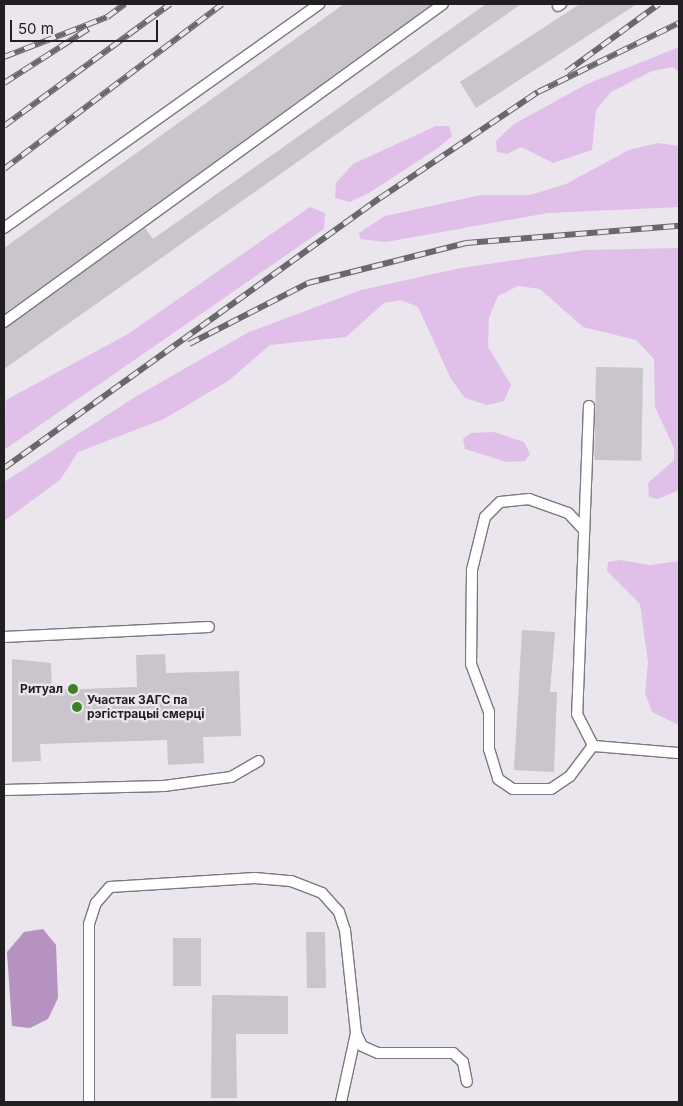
<!DOCTYPE html>
<html>
<head>
<meta charset="utf-8">
<style>
  body { margin:0 }
  #map { position:relative; width:683px; height:1106px; overflow:hidden; background:#ebe5ed; font-family:Inter,sans-serif }
  div>[style] { position:absolute }
  [style*='--x'] { left:calc(var(--x)*1px); top:calc(var(--y)*1px); width:calc(var(--w)*1px); rotate:calc(var(--a)*1deg) }
  .green>* { inset:0; background:#e0c0e9 }
  .forest>* { inset:0; background:#b692c1 }
  .building>* { inset:0; background:#cac4cc; transform-origin:0 0 }
  .roads { filter:drop-shadow(1px 0 #7d787f) drop-shadow(-1px 0 #7d787f) drop-shadow(0 1px #7d787f) drop-shadow(0 -1px #7d787f) }
  .lane>* { height:10px; margin:-5px; padding:0 5px; transform-origin:5px; border-radius:5px; background:#fff }
  .rail>* { height:5.5px; margin-top:-2.75px; transform-origin:0; background:repeating-linear-gradient(90deg,#ebe5ed 0 11px,#6a676c 0 22px); box-sizing:border-box; border-block:1px solid #6a676c }
  .dots>* { width:14px; height:14px; translate:-50% -50%; box-sizing:border-box; border:2px solid #ebe5ed; border-radius:50% }
  span { translate:-50% -50%; white-space:nowrap; text-align:center; line-height:1.15; -webkit-text-stroke:4.5px #ebe5ed; paint-order:stroke }
  .poi-label { font-size:12px; color:#211f22; font-weight:700 }
  .right { translate:-100% -50%; text-align:right }
  .left { translate:0 -50%; text-align:left }
  .frame { position:absolute; inset:0; border:5px solid #211f22; pointer-events:none }
  .scale { position:absolute; left:10px; top:20px; width:148px; height:22px; box-sizing:border-box; border:2px solid #211f22; border-top:0; padding-left:6px; font-size:15px; line-height:18px; white-space:nowrap; color:#211f22; -webkit-text-stroke:4px #ebe5ed; paint-order:stroke }
</style>
</head>
<body>
<div id="map">
  <div class="green">
    <i style="clip-path:polygon(679px 47px,679px 72px,673px 67px,652px 71px,611px 92px,596px 110px,592px 150px,553px 163px,521px 147px,507px 154px,497px 152px,496px 141px,514px 124px,587px 84px)"></i>
    <i style="clip-path:polygon(436px 126px,449px 126px,452px 136px,438px 148px,369px 193px,350px 202px,335px 198px,336px 183px,353px 164px)"></i>
    <i style="clip-path:polygon(658px 143px,679px 146px,679px 207px,548px 213px,386px 242px,360px 239px,359px 233px,385px 216px,481px 195px,530px 195px,566px 184px,629px 150px)"></i>
    <i style="clip-path:polygon(310px 207px,325px 213px,324px 229px,4px 450px,6px 400px,128px 334px)"></i>
    <i style="clip-path:polygon(679px 248px,679px 490px,658px 499px,649px 497px,648px 483px,674px 460px,674px 448px,655px 407px,654px 359px,636px 340px,583px 327px,540px 289px,518px 286px,498px 296px,489px 317px,488px 347px,511px 385px,504px 401px,487px 405px,465px 398px,451px 379px,418px 307px,401px 300px,384px 303px,346px 337px,270px 345px,228px 381px,164px 419px,78px 452px,60px 480px,4px 521px,4px 482px,135px 397px,249px 332px,361px 290px,461px 268px,584px 250px)"></i>
    <i style="clip-path:polygon(494px 432px,524px 442px,530px 454px,525px 461px,507px 462px,465px 449px,463px 439px,471px 433px)"></i>
    <i style="clip-path:polygon(620px 560px,650px 565px,679px 561px,679px 725px,652px 712px,645px 693px,648px 662px,640px 604px,607px 571px,608px 562px)"></i>
  </div>
  <div class="forest">
    <i style="clip-path:polygon(43px 929px,56px 945px,58px 998px,48px 1019px,30px 1028px,12px 1026px,7px 952px,24px 932px)"></i>
  </div>
  <div class="building">
    <i style="clip-path:polygon(344px 4px,432px 4px,4px 314px,4px 248px)"></i>
    <i style="clip-path:polygon(486px 4px,521px 4px,4px 369px,4px 329px,145px 228px,153px 239px)"></i>
    <i style="clip-path:polygon(580px 4px,637px 4px,476px 108px,460px 82px)"></i>
    <i style="left:596px;top:367px;width:47px;height:93px;rotate:1deg"></i>
    <i style="clip-path:polygon(522px 630px,555px 632px,550px 692px,557px 692px,554px 772px,514px 770px)"></i>
    <i style="clip-path:polygon(165px 654px,166px 673px,239px 671px,241px 736px,203px 737px,204px 763px,168px 765px,167px 740px,40px 744px,41px 761px,12px 762px,12px 659px,51px 663px,52px 690px,137px 687px,136px 655px)"></i>
    <i style="left:325px;top:932px;width:56px;height:19px;rotate:89deg"></i>
    <i style="left:173px;top:938px;width:28px;height:48px"></i>
    <i style="clip-path:polygon(212px 995px,288px 996px,288px 1034px,236px 1034px,237px 1098px,211px 1098px)"></i>
  </div>
  <div class="roads">
    <div class="lane">
      <i style="--x:558;--y:6;--w:4;--a:-34"></i>
      <i style="--x:4;--y:228;--w:387;--a:-35.4"></i>
      <i style="--x:4;--y:322;--w:542;--a:-35.92"></i>
      <i style="--x:589;--y:406;--w:308;--a:92.2"></i>
      <i style="--x:577;--y:714;--w:36;--a:63"></i>
      <i style="--x:593;--y:746;--w:86;--a:4.7"></i>
      <i style="--x:584;--y:530;--w:23;--a:-133"></i>
      <i style="--x:568;--y:513;--w:41;--a:-160.3"></i>
      <i style="--x:529;--y:499;--w:29;--a:174"></i>
      <i style="--x:500;--y:502;--w:21;--a:135"></i>
      <i style="--x:485;--y:517;--w:55;--a:103.8"></i>
      <i style="--x:472;--y:570;--w:94;--a:90.6"></i>
      <i style="--x:471;--y:664;--w:51;--a:69.4"></i>
      <i style="--x:489;--y:712;--w:37;--a:90"></i>
      <i style="--x:489;--y:749;--w:31;--a:73"></i>
      <i style="--x:498;--y:779;--w:18;--a:34"></i>
      <i style="--x:513;--y:789;--w:38;--a:0"></i>
      <i style="--x:551;--y:789;--w:23;--a:-34"></i>
      <i style="--x:570;--y:776;--w:38;--a:-53"></i>
      <i style="--x:4;--y:637;--w:205;--a:-2.8"></i>
      <i style="--x:4;--y:790;--w:160;--a:-1.4"></i>
      <i style="--x:164;--y:786;--w:68;--a:-7.7"></i>
      <i style="--x:231;--y:777;--w:32;--a:-30"></i>
      <i style="--x:89;--y:1102;--w:178;--a:-90"></i>
      <i style="--x:89;--y:924;--w:22;--a:-72"></i>
      <i style="--x:96;--y:903;--w:21;--a:-49"></i>
      <i style="--x:110;--y:887;--w:145;--a:-3.6"></i>
      <i style="--x:255;--y:878;--w:36;--a:5"></i>
      <i style="--x:291;--y:881;--w:33;--a:21"></i>
      <i style="--x:322;--y:893;--w:25;--a:48"></i>
      <i style="--x:339;--y:912;--w:19;--a:72"></i>
      <i style="--x:345;--y:930;--w:104;--a:83.9"></i>
      <i style="--x:356;--y:1033;--w:14;--a:65"></i>
      <i style="--x:362;--y:1046;--w:17;--a:24"></i>
      <i style="--x:378;--y:1053;--w:75;--a:0"></i>
      <i style="--x:453;--y:1053;--w:13;--a:42"></i>
      <i style="--x:463;--y:1062;--w:20;--a:79"></i>
      <i style="--x:341;--y:1102;--w:71;--a:-77.7"></i>
    </div>
  </div>
  <div class="rail">
    <i style="--x:4;--y:57;--w:110;--a:-21.2"></i>
    <i style="--x:107;--y:17;--w:22;--a:-36"></i>
    <i style="--x:566;--y:72;--w:115;--a:-36.2"></i>
    <i style="--x:4;--y:83;--w:100;--a:-32.7"></i>
    <i style="--x:4;--y:126;--w:206;--a:-36.3"></i>
    <i style="--x:4;--y:169;--w:273;--a:-37.1"></i>
    <i style="--x:189;--y:344;--w:134;--a:-27.1"></i>
    <i style="--x:308;--y:283;--w:163;--a:-14.2"></i>
    <i style="--x:466;--y:243;--w:214;--a:-4.6"></i>
    <i style="--x:4;--y:468;--w:463;--a:-35.7"></i>
    <i style="--x:380;--y:198;--w:190;--a:-33.9"></i>
    <i style="--x:538;--y:92;--w:157;--a:-26.1"></i>
  </div>
  <div class="dots">
    <i style="left:73px;top:689px;background:#3e8124"></i>
    <i style="left:77px;top:707px;background:#3e8124"></i>
  </div>
  <div class="poi-label">
    <span class="right" style="left:63px;top:689px">Ритуал</span>
    <span class="left" style="left:87px;top:707px">Участак ЗАГС па<br>рэгістрацыі смерці</span>
  </div>
  <div class="frame"></div>
  <div class="scale">50 m</div>
</div>
</body>
</html>
